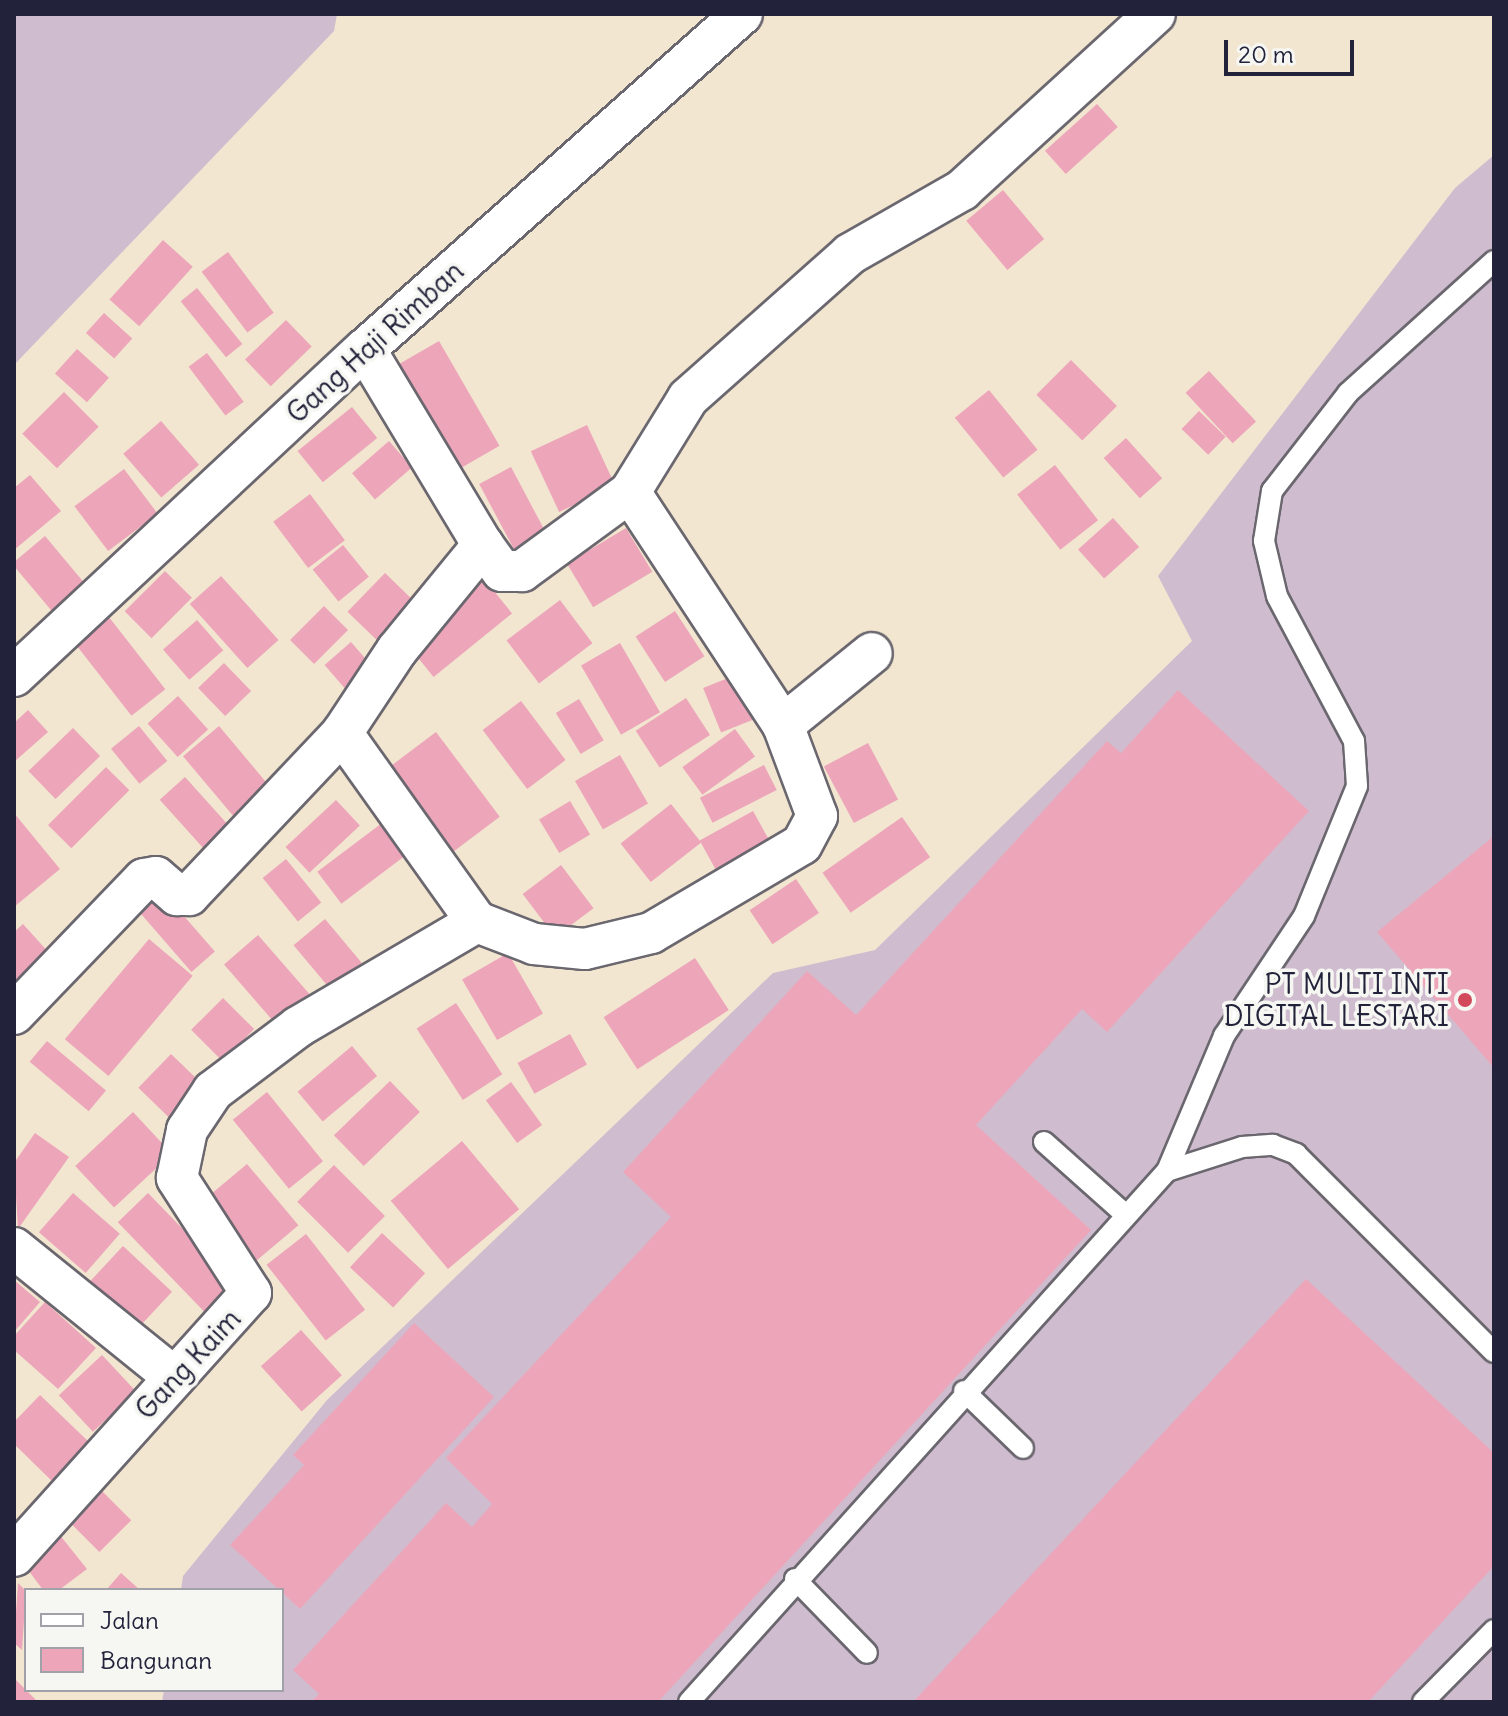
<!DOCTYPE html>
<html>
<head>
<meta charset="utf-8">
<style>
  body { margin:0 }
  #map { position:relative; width:1508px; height:1716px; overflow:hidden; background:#f2e6d0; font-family:Delius,sans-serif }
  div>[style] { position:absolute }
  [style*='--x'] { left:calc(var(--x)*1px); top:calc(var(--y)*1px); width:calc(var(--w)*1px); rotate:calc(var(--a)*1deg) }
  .industrial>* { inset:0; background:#cfbdcf }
  .building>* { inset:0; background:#eda5ba; transform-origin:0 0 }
  .roads { filter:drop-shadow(2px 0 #6b676f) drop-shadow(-2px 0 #6b676f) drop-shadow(0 2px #6b676f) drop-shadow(0 -2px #6b676f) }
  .service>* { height:20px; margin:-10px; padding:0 10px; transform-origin:10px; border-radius:10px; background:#fff }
  .minor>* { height:40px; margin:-20px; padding:0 20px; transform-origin:20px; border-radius:20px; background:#fff }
  .dots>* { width:22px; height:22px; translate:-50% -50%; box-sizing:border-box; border:4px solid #f6f6f2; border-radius:50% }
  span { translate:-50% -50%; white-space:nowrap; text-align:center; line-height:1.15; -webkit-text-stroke:7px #f6f6f2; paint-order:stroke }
  .street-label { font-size:28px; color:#22223b }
  .poi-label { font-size:28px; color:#22223b }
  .right { translate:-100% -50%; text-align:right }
  .frame { position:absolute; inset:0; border:16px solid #22223b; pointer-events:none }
  .legend { position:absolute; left:24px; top:1588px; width:260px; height:104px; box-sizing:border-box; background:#f6f6f2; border:2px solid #a1a1a9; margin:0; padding:10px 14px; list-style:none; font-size:24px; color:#22223b }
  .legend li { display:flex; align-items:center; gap:16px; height:40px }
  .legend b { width:40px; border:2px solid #a1a1a9 }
  .scale { position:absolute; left:1224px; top:40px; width:130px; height:36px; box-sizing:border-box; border:4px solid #22223b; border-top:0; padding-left:10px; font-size:24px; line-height:28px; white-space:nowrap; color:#22223b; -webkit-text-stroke:6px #f6f6f2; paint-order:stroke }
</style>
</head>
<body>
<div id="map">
  <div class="industrial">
    <i style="clip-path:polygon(14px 14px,337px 14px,334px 31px,14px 365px)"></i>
    <i style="clip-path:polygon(1494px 155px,1494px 1702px,162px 1702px,164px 1690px,282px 1690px,282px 1590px,181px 1590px,183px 1576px,327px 1400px,773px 973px,875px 950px,1192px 641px,1158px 576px,1455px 188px)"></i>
  </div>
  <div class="building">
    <i style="left:1097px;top:104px;width:31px;height:70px;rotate:48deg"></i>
    <i style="left:1003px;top:190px;width:64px;height:48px;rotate:50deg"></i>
    <i style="left:163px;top:240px;width:40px;height:80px;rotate:42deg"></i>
    <i style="left:228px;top:252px;width:76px;height:33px;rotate:53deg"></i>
    <i style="left:197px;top:288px;width:72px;height:21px;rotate:51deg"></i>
    <i style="left:104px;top:313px;width:38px;height:27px;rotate:42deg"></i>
    <i style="left:286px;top:320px;width:37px;height:57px;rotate:46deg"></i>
    <i style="left:439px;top:341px;width:121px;height:50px;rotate:60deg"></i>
    <i style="left:77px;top:349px;width:43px;height:33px;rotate:42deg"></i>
    <i style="left:207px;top:353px;width:61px;height:23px;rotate:53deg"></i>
    <i style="left:1071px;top:360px;width:65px;height:49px;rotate:45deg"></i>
    <i style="left:1209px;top:371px;width:69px;height:32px;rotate:47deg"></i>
    <i style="left:989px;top:390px;width:77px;height:44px;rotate:51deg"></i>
    <i style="left:64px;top:392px;width:49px;height:59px;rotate:45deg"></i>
    <i style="left:352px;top:407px;width:40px;height:70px;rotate:51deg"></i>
    <i style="left:1199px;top:411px;width:37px;height:25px;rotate:44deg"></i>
    <i style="left:161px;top:421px;width:58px;height:50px;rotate:49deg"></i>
    <i style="left:587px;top:425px;width:67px;height:62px;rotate:65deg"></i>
    <i style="left:1126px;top:438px;width:54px;height:30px;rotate:48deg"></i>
    <i style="left:389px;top:441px;width:35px;height:49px;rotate:49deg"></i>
    <i style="left:1055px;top:465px;width:70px;height:48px;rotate:52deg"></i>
    <i style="left:511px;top:467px;width:83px;height:36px;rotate:62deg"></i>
    <i style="left:124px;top:469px;width:56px;height:62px;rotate:53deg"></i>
    <i style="clip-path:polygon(30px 475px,61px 511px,14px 550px,14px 488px)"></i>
    <i style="left:310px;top:494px;width:58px;height:46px;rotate:53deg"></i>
    <i style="left:1113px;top:518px;width:39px;height:47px;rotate:48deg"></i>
    <i style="left:626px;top:528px;width:51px;height:69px;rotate:59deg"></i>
    <i style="left:45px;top:536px;width:72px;height:43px;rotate:50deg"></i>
    <i style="left:343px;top:545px;width:41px;height:39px;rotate:51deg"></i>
    <i style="left:165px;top:571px;width:38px;height:57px;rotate:45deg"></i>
    <i style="left:385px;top:573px;width:47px;height:54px;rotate:44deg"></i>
    <i style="left:221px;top:576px;width:86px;height:42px;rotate:48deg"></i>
    <i style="left:485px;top:580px;width:43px;height:101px;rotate:51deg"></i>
    <i style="left:560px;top:600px;width:54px;height:67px;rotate:53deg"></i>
    <i style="left:324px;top:606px;width:34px;height:48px;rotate:45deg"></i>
    <i style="left:675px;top:611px;width:54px;height:47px;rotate:57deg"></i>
    <i style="left:105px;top:612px;width:98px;height:43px;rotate:52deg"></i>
    <i style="left:197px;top:620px;width:40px;height:45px;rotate:49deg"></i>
    <i style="left:351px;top:642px;width:40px;height:35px;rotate:49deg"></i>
    <i style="left:620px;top:643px;width:80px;height:45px;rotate:60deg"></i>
    <i style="left:224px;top:663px;width:39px;height:36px;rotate:46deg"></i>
    <i style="left:743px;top:672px;width:48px;height:43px;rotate:68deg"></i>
    <i style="clip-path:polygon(1178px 690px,1309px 811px,1107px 1032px,1082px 1009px,976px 1125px,1091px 1230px,658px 1702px,311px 1702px,319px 1694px,293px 1670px,446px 1503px,472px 1527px,492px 1504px,446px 1458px,671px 1217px,623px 1172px,807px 971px,856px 1015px,1107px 741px,1121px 753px)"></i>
    <i style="left:178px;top:696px;width:45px;height:41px;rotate:48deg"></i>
    <i style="left:686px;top:698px;width:44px;height:60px;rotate:57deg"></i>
    <i style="left:579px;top:699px;width:48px;height:27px;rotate:59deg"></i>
    <i style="left:521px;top:701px;width:74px;height:48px;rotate:53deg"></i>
    <i style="clip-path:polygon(28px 710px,48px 732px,14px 762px,14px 723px)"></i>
    <i style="left:139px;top:726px;width:45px;height:36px;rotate:51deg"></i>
    <i style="left:219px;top:726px;width:88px;height:47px;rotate:50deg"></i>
    <i style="left:73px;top:728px;width:39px;height:62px;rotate:46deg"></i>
    <i style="left:735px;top:729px;width:34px;height:65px;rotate:54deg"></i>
    <i style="left:436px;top:732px;width:106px;height:75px;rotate:53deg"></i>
    <i style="left:868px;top:743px;width:64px;height:50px;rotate:62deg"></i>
    <i style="left:620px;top:755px;width:56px;height:52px;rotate:60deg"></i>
    <i style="left:764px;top:765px;width:28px;height:72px;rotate:63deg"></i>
    <i style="left:106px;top:767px;width:33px;height:82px;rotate:45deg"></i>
    <i style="left:185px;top:777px;width:78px;height:34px;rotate:48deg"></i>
    <i style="left:336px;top:800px;width:35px;height:69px;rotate:47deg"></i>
    <i style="left:570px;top:801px;width:39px;height:36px;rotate:59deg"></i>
    <i style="left:671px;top:804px;width:49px;height:64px;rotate:52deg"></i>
    <i style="left:753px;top:811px;width:41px;height:61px;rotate:61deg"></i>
    <i style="clip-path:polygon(14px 813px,60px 869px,14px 907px)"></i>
    <i style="left:902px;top:817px;width:49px;height:97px;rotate:55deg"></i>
    <i style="left:386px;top:820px;width:40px;height:86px;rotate:53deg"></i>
    <i style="clip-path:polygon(1494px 836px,1494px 1068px,1377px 932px)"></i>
    <i style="left:286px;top:859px;width:56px;height:30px;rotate:51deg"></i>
    <i style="left:561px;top:865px;width:54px;height:48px;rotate:53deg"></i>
    <i style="left:796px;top:879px;width:41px;height:56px;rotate:56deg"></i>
    <i style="left:163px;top:892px;width:79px;height:31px;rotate:49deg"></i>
    <i style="left:325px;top:919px;width:57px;height:41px;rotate:50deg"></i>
    <i style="clip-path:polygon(23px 924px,60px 965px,14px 1006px,14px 932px)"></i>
    <i style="left:258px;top:935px;width:78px;height:45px;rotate:49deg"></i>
    <i style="left:149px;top:939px;width:57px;height:131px;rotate:40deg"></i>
    <i style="left:508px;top:953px;width:70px;height:53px;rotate:60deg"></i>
    <i style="left:695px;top:958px;width:62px;height:109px;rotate:57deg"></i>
    <i style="left:223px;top:998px;width:44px;height:45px;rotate:45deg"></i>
    <i style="left:456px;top:1003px;width:85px;height:47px;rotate:57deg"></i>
    <i style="left:570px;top:1034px;width:35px;height:60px;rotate:61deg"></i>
    <i style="left:47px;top:1041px;width:77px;height:27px;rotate:40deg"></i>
    <i style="left:352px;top:1046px;width:39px;height:71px;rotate:50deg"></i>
    <i style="left:171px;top:1054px;width:43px;height:47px;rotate:44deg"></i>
    <i style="left:390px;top:1081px;width:43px;height:78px;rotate:46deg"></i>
    <i style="left:511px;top:1082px;width:53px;height:31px;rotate:54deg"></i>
    <i style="left:267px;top:1092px;width:89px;height:44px;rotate:51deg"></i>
    <i style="left:133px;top:1112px;width:57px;height:79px;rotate:47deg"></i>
    <i style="clip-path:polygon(35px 1133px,69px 1157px,18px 1229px,14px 1163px)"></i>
    <i style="left:462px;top:1141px;width:89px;height:93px;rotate:50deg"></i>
    <i style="left:247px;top:1164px;width:80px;height:55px;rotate:50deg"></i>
    <i style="left:334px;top:1165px;width:72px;height:52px;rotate:45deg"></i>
    <i style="left:73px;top:1193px;width:62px;height:52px;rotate:41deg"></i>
    <i style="left:148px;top:1193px;width:135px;height:42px;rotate:46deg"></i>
    <i style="left:382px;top:1233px;width:59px;height:47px;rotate:43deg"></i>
    <i style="left:306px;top:1234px;width:96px;height:50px;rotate:52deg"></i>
    <i style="left:123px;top:1246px;width:67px;height:56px;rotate:43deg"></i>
    <i style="clip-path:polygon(1306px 1279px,1494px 1453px,1494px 1566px,1368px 1702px,913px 1702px)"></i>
    <i style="clip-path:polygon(14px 1280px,40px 1302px,14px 1332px)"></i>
    <i style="clip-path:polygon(45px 1302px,96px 1348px,58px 1389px,14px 1350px,14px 1336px)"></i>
    <i style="clip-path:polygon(414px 1323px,494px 1397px,300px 1609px,230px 1545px,304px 1465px,293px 1455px)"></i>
    <i style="left:301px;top:1330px;width:61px;height:54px;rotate:48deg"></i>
    <i style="left:102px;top:1355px;width:50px;height:59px;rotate:47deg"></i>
    <i style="clip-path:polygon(40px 1395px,91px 1444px,54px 1483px,14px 1444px,14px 1422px)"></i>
    <i style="left:98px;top:1487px;width:47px;height:45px;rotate:45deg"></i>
    <i style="clip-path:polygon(59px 1534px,87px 1569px,59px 1590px,43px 1590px,23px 1563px)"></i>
    <i style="clip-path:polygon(121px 1573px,140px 1590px,106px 1590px)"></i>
    <i style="clip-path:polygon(18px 1583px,26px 1591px,22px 1650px,14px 1643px)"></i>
    <i style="clip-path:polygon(14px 1678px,38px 1702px,14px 1702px)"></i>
  </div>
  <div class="roads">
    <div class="service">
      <i style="--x:1044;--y:1142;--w:110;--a:41.7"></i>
      <i style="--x:1167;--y:1171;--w:79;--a:-17.7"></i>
      <i style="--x:1242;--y:1147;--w:31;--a:-4"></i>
      <i style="--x:1273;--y:1145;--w:25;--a:21"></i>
      <i style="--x:1296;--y:1154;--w:280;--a:45"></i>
      <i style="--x:964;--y:1391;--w:82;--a:44"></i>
      <i style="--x:795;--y:1579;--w:103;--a:45.8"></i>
      <i style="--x:689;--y:1702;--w:714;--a:-48.01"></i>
      <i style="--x:1167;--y:1171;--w:147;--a:-67.1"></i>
      <i style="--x:1224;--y:1036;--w:144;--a:-56.3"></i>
      <i style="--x:1304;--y:916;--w:140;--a:-67.8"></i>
      <i style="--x:1357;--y:786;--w:45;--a:-93.8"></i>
      <i style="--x:1354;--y:741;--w:164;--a:-118"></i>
      <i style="--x:1277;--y:596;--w:57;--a:-103.3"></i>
      <i style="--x:1264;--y:541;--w:51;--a:-80.9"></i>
      <i style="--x:1272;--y:491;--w:124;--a:-52.2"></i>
      <i style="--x:1348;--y:393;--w:197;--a:-42.1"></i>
      <i style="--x:1423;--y:1702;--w:101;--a:-45.4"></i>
    </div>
    <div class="minor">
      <i style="--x:365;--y:349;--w:229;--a:59"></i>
      <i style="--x:483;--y:545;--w:32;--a:54"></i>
      <i style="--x:502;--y:571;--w:20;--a:0"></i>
      <i style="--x:522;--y:571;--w:134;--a:-36.2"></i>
      <i style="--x:630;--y:492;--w:110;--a:-58.3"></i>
      <i style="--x:688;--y:398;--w:217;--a:-41.6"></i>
      <i style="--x:850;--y:254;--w:129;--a:-29.7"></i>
      <i style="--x:962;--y:190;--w:261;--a:-42.4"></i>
      <i style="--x:14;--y:676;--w:480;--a:-43"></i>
      <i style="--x:365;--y:349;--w:504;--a:-41.62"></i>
      <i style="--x:783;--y:725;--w:114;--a:-39"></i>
      <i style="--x:342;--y:733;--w:232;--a:54.5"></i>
      <i style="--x:477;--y:922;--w:61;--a:21.1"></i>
      <i style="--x:534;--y:944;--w:51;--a:5.6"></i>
      <i style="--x:585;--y:949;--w:68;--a:-13.6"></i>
      <i style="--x:651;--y:933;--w:175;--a:-30.5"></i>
      <i style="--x:802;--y:844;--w:32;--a:-62"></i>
      <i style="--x:817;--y:816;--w:97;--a:-110.5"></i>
      <i style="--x:783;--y:725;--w:279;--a:-123.3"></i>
      <i style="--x:14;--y:1014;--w:187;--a:-46.1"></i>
      <i style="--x:144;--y:879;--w:12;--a:-9"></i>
      <i style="--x:156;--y:877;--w:28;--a:41"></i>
      <i style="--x:177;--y:895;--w:12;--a:0"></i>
      <i style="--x:189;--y:895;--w:223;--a:-46.6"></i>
      <i style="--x:342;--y:733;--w:100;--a:-56.5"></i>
      <i style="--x:397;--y:650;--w:136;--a:-50.7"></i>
      <i style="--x:14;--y:1248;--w:206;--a:38.9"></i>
      <i style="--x:14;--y:1556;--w:354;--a:-48"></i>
      <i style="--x:251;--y:1293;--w:137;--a:-122.8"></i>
      <i style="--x:177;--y:1178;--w:49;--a:-78.2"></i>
      <i style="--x:187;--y:1130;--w:47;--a:-56.3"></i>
      <i style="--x:213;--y:1091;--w:106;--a:-37"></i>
      <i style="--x:298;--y:1027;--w:208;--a:-30.4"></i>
    </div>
  </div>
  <div class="dots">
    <i style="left:1465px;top:1000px;background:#d1495b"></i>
  </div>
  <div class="street-label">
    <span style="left:375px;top:342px;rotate:-42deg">Gang Haji Rimban</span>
    <span style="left:188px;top:1364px;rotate:-47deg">Gang Kaim</span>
  </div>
  <div class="poi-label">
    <span class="right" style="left:1449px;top:1000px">PT MULTI INTI<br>DIGITAL LESTARI</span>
  </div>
  <div class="frame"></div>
  <ul class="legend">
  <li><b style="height:10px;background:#fff"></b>Jalan</li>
  <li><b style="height:22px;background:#eda5ba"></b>Bangunan</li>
  </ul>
  <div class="scale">20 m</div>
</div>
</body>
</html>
